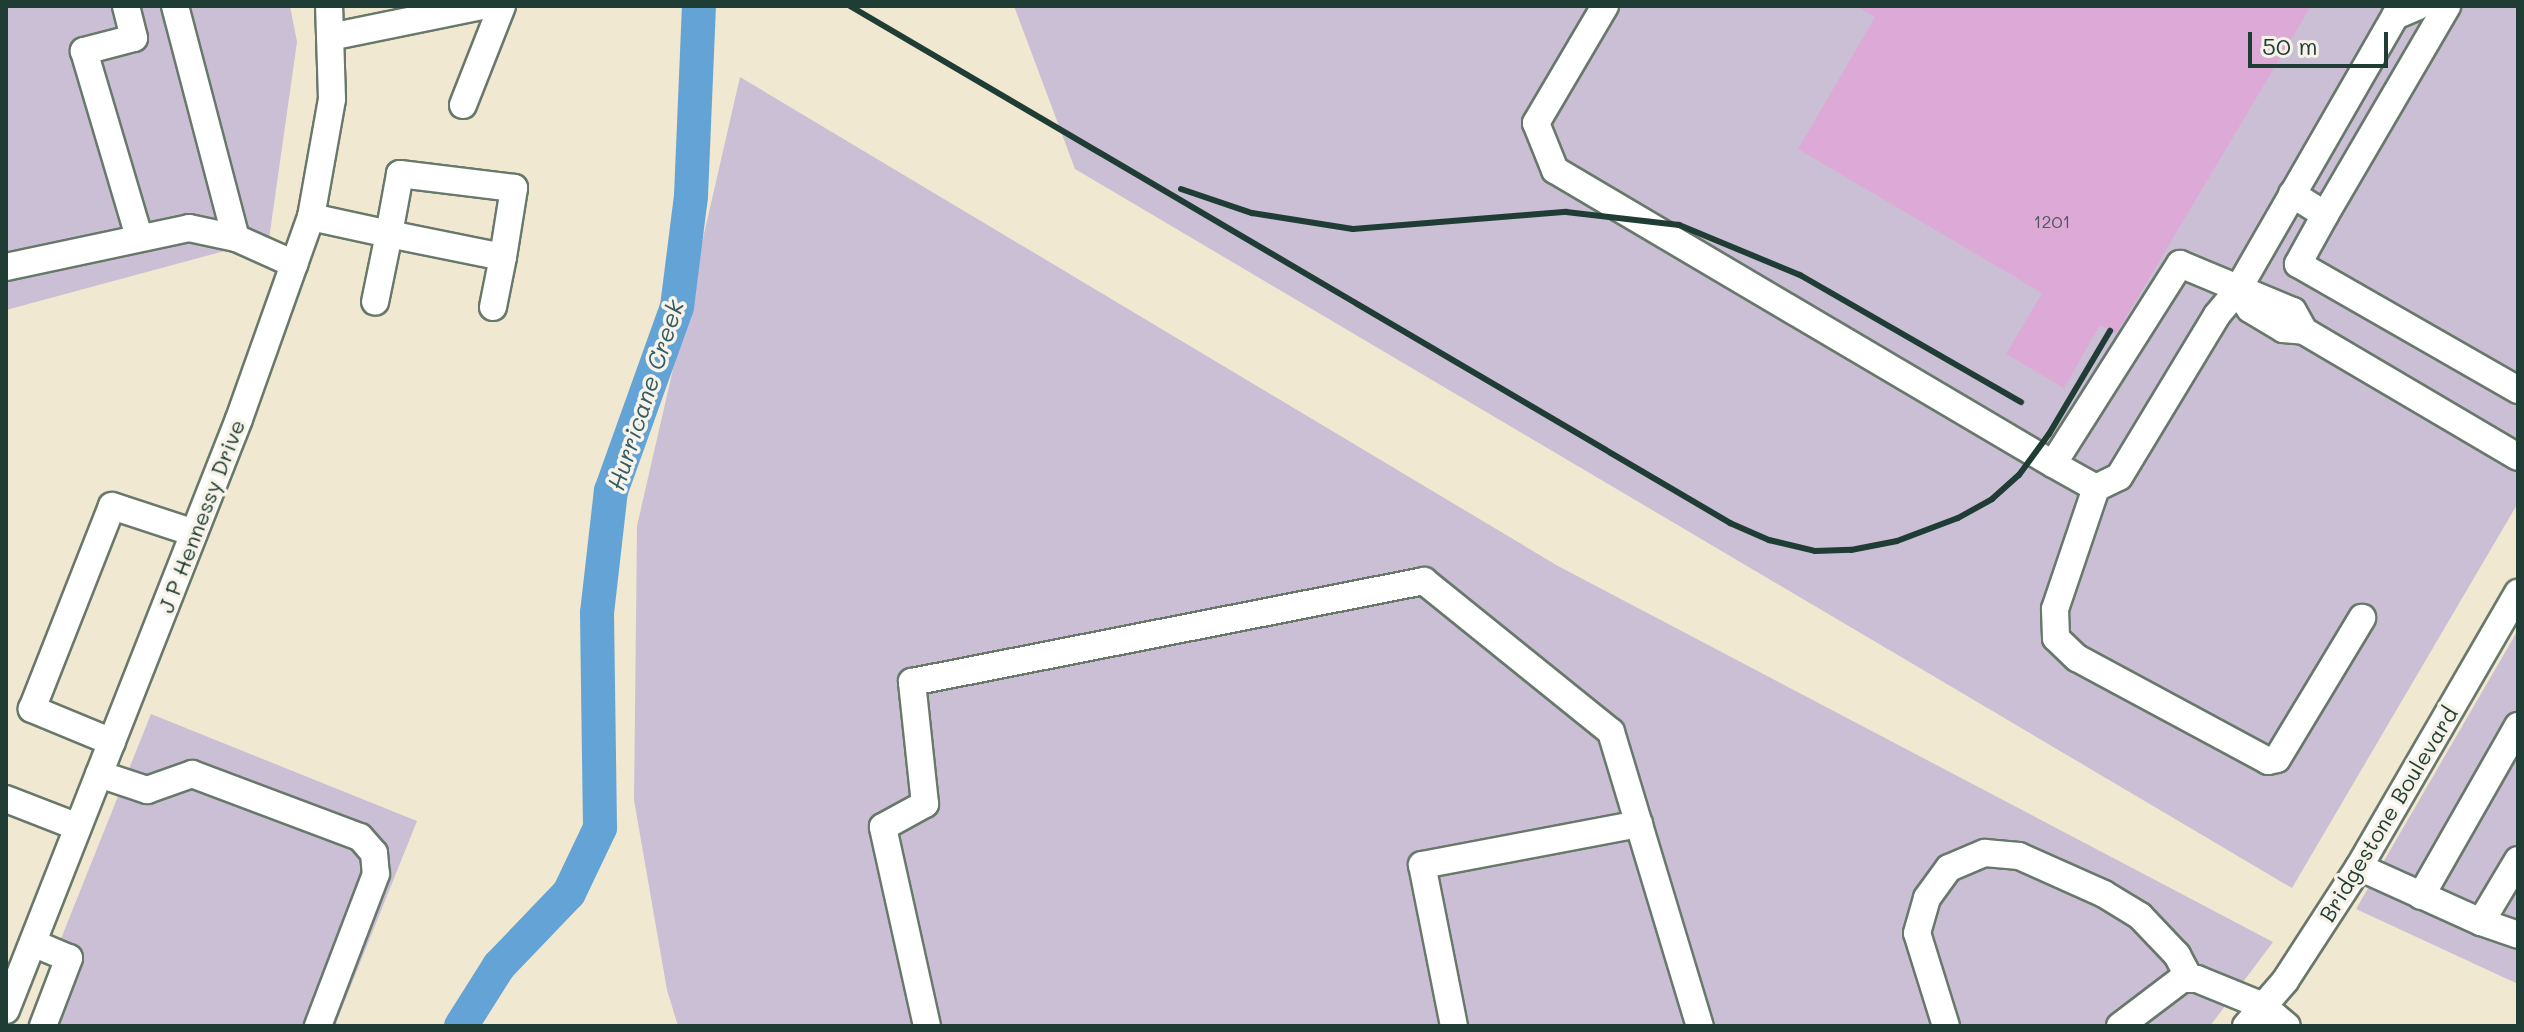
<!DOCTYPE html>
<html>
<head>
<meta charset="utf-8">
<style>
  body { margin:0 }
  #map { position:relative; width:2524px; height:1032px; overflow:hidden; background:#f0e8d0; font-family:Mali,sans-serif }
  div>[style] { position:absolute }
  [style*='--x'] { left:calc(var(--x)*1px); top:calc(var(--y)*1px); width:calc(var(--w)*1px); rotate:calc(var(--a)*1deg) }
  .industrial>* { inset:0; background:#cbbfd5 }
  .river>* { height:34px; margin:-17px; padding:0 17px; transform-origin:17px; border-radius:17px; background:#63a3d6 }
  .building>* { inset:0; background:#ddaad8 }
  .roads { filter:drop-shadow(2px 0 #68796b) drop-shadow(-2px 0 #68796b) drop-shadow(0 2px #68796b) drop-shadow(0 -2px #68796b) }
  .minor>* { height:26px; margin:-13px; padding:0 13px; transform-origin:13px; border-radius:13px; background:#fff }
  .rail>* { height:6px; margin:-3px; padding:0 3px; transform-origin:3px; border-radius:3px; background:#1f3d34 }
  span { translate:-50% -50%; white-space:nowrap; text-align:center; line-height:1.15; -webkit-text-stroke:7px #f7f3e8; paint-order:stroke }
  .number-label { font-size:18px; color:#4e585d }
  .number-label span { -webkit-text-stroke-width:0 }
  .street-label { font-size:22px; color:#1f3d34 }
  .water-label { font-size:24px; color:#335c65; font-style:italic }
  .frame { position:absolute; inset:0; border:8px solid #1f3d34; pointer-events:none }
  .scale { position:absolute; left:2248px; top:32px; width:140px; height:36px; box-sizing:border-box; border:4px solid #1f3d34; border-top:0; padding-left:10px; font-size:24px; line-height:28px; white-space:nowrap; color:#1f3d34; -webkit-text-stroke:6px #f7f3e8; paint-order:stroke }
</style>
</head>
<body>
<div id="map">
  <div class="industrial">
    <i style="clip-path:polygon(6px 6px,290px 6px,297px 42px,269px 239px,6px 310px)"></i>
    <i style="clip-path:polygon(1014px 6px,2518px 6px,2518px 503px,2292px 888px,1075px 169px)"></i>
    <i style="clip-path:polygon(740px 77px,1558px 566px,2273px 942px,2210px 1026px,678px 1026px,667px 990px,634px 800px,637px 526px)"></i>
    <i style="clip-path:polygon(2518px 630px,2518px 984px,2356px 909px)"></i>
    <i style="clip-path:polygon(151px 714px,417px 821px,336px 1023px,342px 1026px,26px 1026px)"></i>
  </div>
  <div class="river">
    <i style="--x:461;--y:1026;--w:71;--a:-57.7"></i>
    <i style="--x:499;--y:966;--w:101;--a:-46.2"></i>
    <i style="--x:569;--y:893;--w:72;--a:-64.5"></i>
    <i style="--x:600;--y:828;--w:215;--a:-90.8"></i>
    <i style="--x:597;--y:613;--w:123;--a:-83.5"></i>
    <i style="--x:611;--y:491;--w:195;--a:-70.3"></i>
    <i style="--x:677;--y:307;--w:112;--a:-82.8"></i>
    <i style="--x:691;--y:196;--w:190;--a:-87.6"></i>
  </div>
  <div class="building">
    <i style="clip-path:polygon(1856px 6px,2311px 6px,2116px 334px,2100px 325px,2064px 388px,2006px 354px,2042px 293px,1798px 149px,1875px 17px)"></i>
  </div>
  <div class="roads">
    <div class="minor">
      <i style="--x:126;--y:6;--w:33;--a:76"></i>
      <i style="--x:134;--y:38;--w:52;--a:165.4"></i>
      <i style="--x:84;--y:51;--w:194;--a:73.5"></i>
      <i style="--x:175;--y:6;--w:240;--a:75.3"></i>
      <i style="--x:1605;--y:6;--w:136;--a:120.5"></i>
      <i style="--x:1536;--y:123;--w:51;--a:68"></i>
      <i style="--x:1555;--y:170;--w:578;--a:30.56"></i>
      <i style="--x:2053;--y:464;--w:237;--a:-57.6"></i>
      <i style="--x:2180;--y:264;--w:122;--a:22.6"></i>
      <i style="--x:2293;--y:311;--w:23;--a:61"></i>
      <i style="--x:330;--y:37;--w:155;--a:-11.5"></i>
      <i style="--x:463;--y:105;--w:106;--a:-68.5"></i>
      <i style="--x:2292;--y:194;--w:39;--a:32"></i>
      <i style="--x:2325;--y:215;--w:56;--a:118.9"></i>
      <i style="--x:2298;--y:264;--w:254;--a:29.8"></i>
      <i style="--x:2325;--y:215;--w:242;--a:-59.7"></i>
      <i style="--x:311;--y:217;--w:80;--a:12.3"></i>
      <i style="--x:389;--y:234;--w:116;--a:11.4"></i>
      <i style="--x:503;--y:257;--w:70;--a:-80.9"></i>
      <i style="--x:514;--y:188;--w:115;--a:-173"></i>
      <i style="--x:400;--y:174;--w:61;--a:100.4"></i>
      <i style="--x:389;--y:234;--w:69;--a:101.6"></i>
      <i style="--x:6;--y:267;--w:187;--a:-12"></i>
      <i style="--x:189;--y:228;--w:48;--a:12"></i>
      <i style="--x:236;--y:238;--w:64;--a:24.1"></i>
      <i style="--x:2237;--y:291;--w:22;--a:54"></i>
      <i style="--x:2250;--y:309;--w:39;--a:31"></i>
      <i style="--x:2283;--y:329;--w:21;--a:5"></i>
      <i style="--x:2304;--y:331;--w:248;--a:30.5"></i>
      <i style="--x:493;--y:307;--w:51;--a:-78.7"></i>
      <i style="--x:2053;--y:464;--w:49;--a:29.2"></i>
      <i style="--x:2096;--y:488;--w:25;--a:-26"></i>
      <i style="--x:2119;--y:477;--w:189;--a:-58.8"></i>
      <i style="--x:2217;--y:315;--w:31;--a:-50"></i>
      <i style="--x:2237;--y:291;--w:317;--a:-60.1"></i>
      <i style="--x:2395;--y:16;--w:25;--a:-23"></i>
      <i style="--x:2096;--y:488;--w:128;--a:108.7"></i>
      <i style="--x:2055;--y:609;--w:29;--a:88"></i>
      <i style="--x:2056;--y:638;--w:29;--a:44"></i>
      <i style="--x:2077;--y:658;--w:217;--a:28.3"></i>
      <i style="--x:2268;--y:761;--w:9;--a:-13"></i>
      <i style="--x:2277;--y:759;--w:165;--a:-58.9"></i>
      <i style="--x:112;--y:742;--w:87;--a:-157.6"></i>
      <i style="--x:32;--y:709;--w:218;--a:-68.5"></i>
      <i style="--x:112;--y:506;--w:86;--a:18.2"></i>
      <i style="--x:99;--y:774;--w:51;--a:18.4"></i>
      <i style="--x:147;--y:790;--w:48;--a:-19.6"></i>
      <i style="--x:192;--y:774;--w:179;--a:20.6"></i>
      <i style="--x:360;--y:837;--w:21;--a:49"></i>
      <i style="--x:374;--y:853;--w:21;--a:85"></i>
      <i style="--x:376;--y:874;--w:163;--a:110.9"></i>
      <i style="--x:6;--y:799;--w:77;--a:21.3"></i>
      <i style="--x:2359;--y:867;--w:134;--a:24.3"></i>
      <i style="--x:2481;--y:922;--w:72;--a:-59.2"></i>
      <i style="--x:2421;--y:896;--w:196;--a:-60.3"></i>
      <i style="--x:2481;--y:922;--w:39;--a:19"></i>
      <i style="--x:33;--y:943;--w:39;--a:23"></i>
      <i style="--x:69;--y:958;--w:73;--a:110.9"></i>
      <i style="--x:6;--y:1010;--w:635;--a:-68.48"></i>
      <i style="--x:239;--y:419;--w:214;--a:-70.4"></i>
      <i style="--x:311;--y:217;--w:120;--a:-79.9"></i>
      <i style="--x:332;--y:99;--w:93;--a:-91.8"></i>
      <i style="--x:927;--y:1026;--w:204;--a:-102.5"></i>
      <i style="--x:883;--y:827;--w:48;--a:-28.7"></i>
      <i style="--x:925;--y:804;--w:123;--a:-96.1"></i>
      <i style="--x:912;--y:682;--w:522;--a:-11.16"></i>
      <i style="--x:1424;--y:581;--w:240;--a:38.9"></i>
      <i style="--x:1611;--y:732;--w:307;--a:73.2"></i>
      <i style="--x:1454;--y:1026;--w:164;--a:-101.2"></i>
      <i style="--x:1422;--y:865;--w:221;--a:-10.7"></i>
      <i style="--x:1946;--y:1026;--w:97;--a:-107.3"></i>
      <i style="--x:1917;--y:933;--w:36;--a:-74"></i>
      <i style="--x:1927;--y:898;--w:37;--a:-54"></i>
      <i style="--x:1949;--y:868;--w:39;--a:-23"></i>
      <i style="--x:1985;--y:853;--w:34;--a:5"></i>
      <i style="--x:2019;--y:856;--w:93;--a:24.1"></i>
      <i style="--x:2104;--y:894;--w:42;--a:31.4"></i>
      <i style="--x:2140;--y:916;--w:54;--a:46.5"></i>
      <i style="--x:2177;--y:955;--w:27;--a:62"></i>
      <i style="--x:2120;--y:1026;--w:78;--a:-37.2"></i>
      <i style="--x:2182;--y:979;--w:15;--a:0"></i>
      <i style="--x:2197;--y:979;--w:71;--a:22.2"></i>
      <i style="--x:2263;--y:1006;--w:31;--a:40"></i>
      <i style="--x:2246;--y:1026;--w:60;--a:-49.1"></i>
      <i style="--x:2285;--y:981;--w:136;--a:-57"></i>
      <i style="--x:2359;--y:867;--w:317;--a:-59.9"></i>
    </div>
  </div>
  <div class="rail">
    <i style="--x:850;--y:6;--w:1021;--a:30.43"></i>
    <i style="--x:1730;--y:523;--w:43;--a:23.6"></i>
    <i style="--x:1769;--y:540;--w:47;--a:13.4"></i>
    <i style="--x:1815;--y:551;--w:36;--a:-2"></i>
    <i style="--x:1851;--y:550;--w:47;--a:-11.1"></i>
    <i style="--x:1897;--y:541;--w:65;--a:-20.7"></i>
    <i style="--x:1958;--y:518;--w:39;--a:-29"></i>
    <i style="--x:1992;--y:499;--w:36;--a:-42"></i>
    <i style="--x:2019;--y:475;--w:51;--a:-53.8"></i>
    <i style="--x:2049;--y:434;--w:120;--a:-59.4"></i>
    <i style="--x:1181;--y:189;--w:75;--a:18.7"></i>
    <i style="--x:1252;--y:213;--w:102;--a:9"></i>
    <i style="--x:1353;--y:229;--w:214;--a:-4.6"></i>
    <i style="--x:1566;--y:212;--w:114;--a:6.6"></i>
    <i style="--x:1679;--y:225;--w:131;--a:22.5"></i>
    <i style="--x:1800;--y:275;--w:255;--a:29.9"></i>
  </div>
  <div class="number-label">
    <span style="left:2052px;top:221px">1201</span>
  </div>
  <div class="street-label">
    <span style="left:201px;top:516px;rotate:-69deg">J P Hennessy Drive</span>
    <span style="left:2388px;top:814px;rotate:-59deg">Bridgestone Boulevard</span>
  </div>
  <div class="water-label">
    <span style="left:645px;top:395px;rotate:-72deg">Hurricane Creek</span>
  </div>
  <div class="frame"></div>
  <div class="scale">50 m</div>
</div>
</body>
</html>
